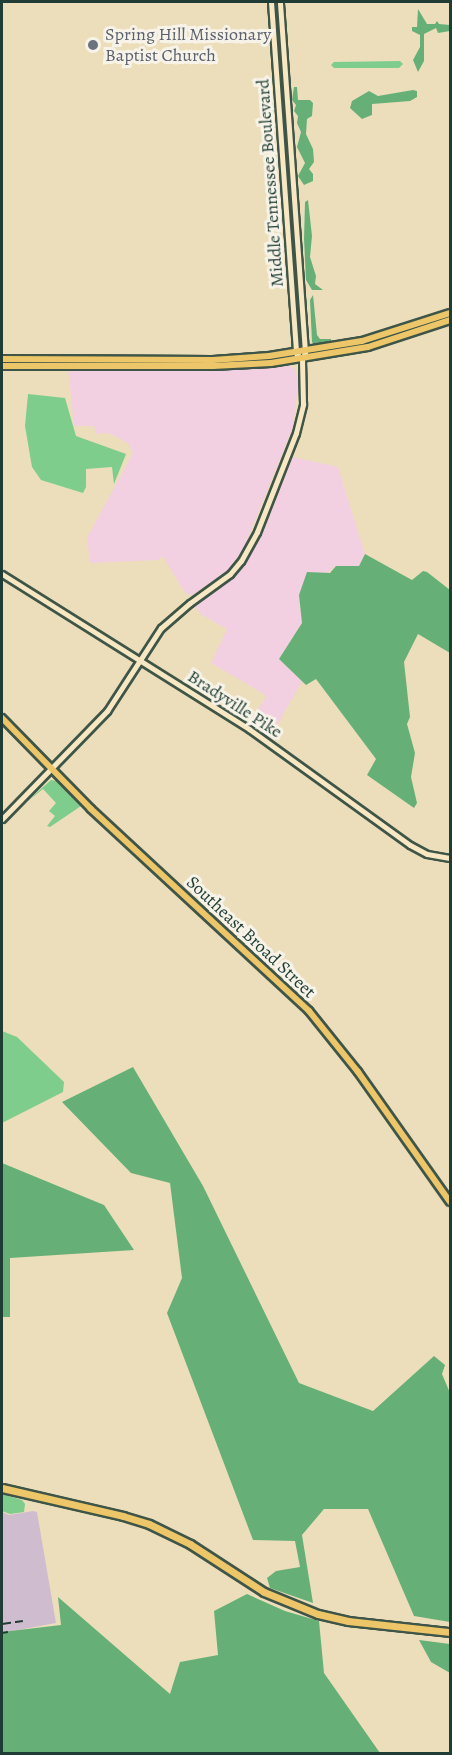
<!DOCTYPE html>
<html>
<head>
<meta charset="utf-8">
<style>
  body { margin:0 }
  #map { position:relative; width:452px; height:1755px; overflow:hidden; background:#ecdebb; font-family:Alegreya,serif }
  div>[style] { position:absolute }
  [style*='--x'] { left:calc(var(--x)*1px); top:calc(var(--y)*1px); width:calc(var(--w)*1px); rotate:calc(var(--a)*1deg) }
  .built>* { inset:0; background:#f2cfe1 }
  .industrial>* { inset:0; background:#cfbdcf }
  .green>* { inset:0; background:#7ecd8d }
  .forest>* { inset:0; background:#66b078 }
  .roads { filter:drop-shadow(2px 0 #3e5548) drop-shadow(-2px 0 #3e5548) drop-shadow(0 2px #3e5548) drop-shadow(0 -2px #3e5548) }
  .secondary>* { height:5px; margin:-2.5px; padding:0 2.5px; transform-origin:2.5px; border-radius:2.5px; background:#f7e8c3 }
  .primary>* { height:6px; margin:-3px; padding:0 3px; transform-origin:3px; border-radius:3px; background:#ecc669 }
  .trunk>* { height:7px; margin:-3.5px; padding:0 3.5px; transform-origin:3.5px; border-radius:3.5px; background:#ecc669 }
  .rail>* { height:1.5px; margin-top:-0.75px; transform-origin:0; background:repeating-linear-gradient(90deg,#1f3d34 0 9px,transparent 0 13.5px) }
  .dots>* { width:16px; height:16px; translate:-50% -50%; box-sizing:border-box; border:3px solid #f7f3e8; border-radius:50% }
  span { translate:-50% -50%; white-space:nowrap; text-align:center; line-height:1.15; -webkit-text-stroke:6px #f7f3e8; paint-order:stroke }
  .worship-label { font-size:18px; color:#5b616d }
  .left { translate:0 -50%; text-align:left }
  .street-label { font-size:18px; color:#1f3d34 }
  .frame { position:absolute; inset:0; border:3px solid #1f3d34; pointer-events:none }
</style>
</head>
<body>
<div id="map">
  <div class="built">
    <i style="clip-path:polygon(289px 365px,296px 370px,298px 386px,293px 427px,243px 550px,228px 570px,192px 595px,185px 593px,163px 556px,158px 560px,90px 563px,87px 538px,133px 453px,128px 443px,109px 433px,96px 434px,94px 426px,74px 426px,68px 368px)"></i>
    <i style="clip-path:polygon(293px 457px,338px 467px,365px 554px,359px 566px,336px 566px,299px 595px,302px 623px,279px 659px,302px 681px,270px 738px,248px 724px,267px 696px,211px 663px,227px 629px,202px 615px,194px 606px,228px 581px,245px 563px,261px 538px)"></i>
  </div>
  <div class="industrial">
    <i style="clip-path:polygon(33px 1511px,37px 1512px,56px 1623px,2px 1633px,2px 1512px,9px 1515px)"></i>
  </div>
  <div class="green">
    <i style="clip-path:polygon(400px 61px,403px 64px,399px 68px,334px 68px,331px 65px,334px 62px)"></i>
    <i style="clip-path:polygon(28px 394px,65px 398px,76px 436px,126px 454px,114px 484px,112px 467px,86px 469px,86px 487px,83px 493px,41px 480px,32px 467px,25px 426px)"></i>
    <i style="clip-path:polygon(51px 780px,57px 781px,81px 806px,50px 827px,47px 826px,55px 816px,49px 811px,56px 803px,43px 789px,24px 804px)"></i>
    <i style="clip-path:polygon(2px 1031px,17px 1037px,64px 1082px,63px 1092px,2px 1123px)"></i>
    <i style="clip-path:polygon(2px 1494px,22px 1500px,25px 1504px,24px 1512px,10px 1514px,2px 1511px)"></i>
  </div>
  <div class="forest">
    <i style="clip-path:polygon(418px 9px,427px 24px,435px 24px,437px 21px,439px 24px,450px 25px,450px 31px,438px 33px,436px 28px,424px 34px,424px 61px,418px 72px,413px 60px,420px 47px,420px 35px,412px 31px,412px 27px,417px 27px)"></i>
    <i style="clip-path:polygon(294px 87px,297px 87px,298px 100px,310px 100px,313px 103px,312px 116px,307px 119px,306px 134px,313px 149px,314px 162px,309px 169px,313px 174px,313px 181px,304px 185px,298px 176px,305px 163px,297px 147px,301px 132px,297px 123px,298px 116px,294px 111px,296px 105px,292px 100px)"></i>
    <i style="clip-path:polygon(369px 91px,378px 96px,413px 90px,417px 91px,417px 97px,410px 101px,372px 104px,372px 115px,362px 119px,350px 108px,352px 101px)"></i>
    <i style="clip-path:polygon(308px 200px,312px 236px,310px 257px,316px 276px,315px 284px,323px 290px,312px 290px,306px 280px,304px 239px,305px 202px)"></i>
    <i style="clip-path:polygon(313px 295px,317px 335px,320px 339px,331px 339px,331px 344px,315px 346px,312px 342px,310px 300px)"></i>
    <i style="clip-path:polygon(365px 554px,412px 580px,423px 571px,427px 572px,450px 590px,450px 653px,418px 634px,404px 662px,410px 717px,407px 724px,415px 753px,411px 777px,417px 803px,414px 808px,367px 775px,376px 759px,316px 679px,306px 685px,279px 659px,302px 623px,299px 595px,307px 572px,330px 573px,336px 566px,359px 566px)"></i>
    <i style="clip-path:polygon(133px 1067px,203px 1186px,299px 1383px,373px 1411px,434px 1356px,445px 1365px,442px 1374px,450px 1393px,450px 1622px,414px 1616px,368px 1509px,324px 1509px,302px 1535px,313px 1603px,270px 1588px,267px 1578px,276px 1571px,300px 1567px,295px 1541px,253px 1540px,167px 1313px,182px 1278px,170px 1183px,131px 1173px,62px 1102px)"></i>
    <i style="clip-path:polygon(2px 1163px,104px 1205px,134px 1250px,10px 1258px,10px 1317px,2px 1317px)"></i>
    <i style="clip-path:polygon(247px 1594px,285px 1611px,319px 1621px,324px 1673px,380px 1753px,2px 1753px,2px 1632px,61px 1625px,58px 1597px,170px 1694px,180px 1662px,218px 1655px,214px 1611px)"></i>
    <i style="clip-path:polygon(419px 1640px,450px 1644px,450px 1673px,431px 1662px)"></i>
  </div>
  <div class="roads">
    <div class="secondary">
      <i style="--x:271;--y:2;--w:352;--a:85.9"></i>
      <i style="--x:296;--y:353;--w:9;--a:49"></i>
      <i style="--x:2;--y:574;--w:292;--a:32.1"></i>
      <i style="--x:249;--y:729;--w:198;--a:35.8"></i>
      <i style="--x:410;--y:845;--w:19;--a:28"></i>
      <i style="--x:427;--y:854;--w:23;--a:10"></i>
      <i style="--x:2;--y:819;--w:151;--a:-45.8"></i>
      <i style="--x:107;--y:711;--w:99;--a:-57"></i>
      <i style="--x:161;--y:628;--w:38;--a:-41"></i>
      <i style="--x:190;--y:603;--w:49;--a:-35.9"></i>
      <i style="--x:230;--y:574;--w:17;--a:-50"></i>
      <i style="--x:241;--y:561;--w:33;--a:-61"></i>
      <i style="--x:257;--y:532;--w:106;--a:-68.5"></i>
      <i style="--x:296;--y:433;--w:30;--a:-76"></i>
      <i style="--x:303;--y:404;--w:44;--a:-91.3"></i>
      <i style="--x:302;--y:360;--w:9;--a:-69"></i>
      <i style="--x:305;--y:352;--w:351;--a:-94.1"></i>
    </div>
    <div class="primary">
      <i style="--x:2;--y:359;--w:211;--a:0.3"></i>
      <i style="--x:213;--y:360;--w:56;--a:-4.1"></i>
      <i style="--x:269;--y:356;--w:94;--a:-9.2"></i>
      <i style="--x:362;--y:341;--w:92;--a:-17.7"></i>
      <i style="--x:2;--y:366;--w:211;--a:0"></i>
      <i style="--x:213;--y:366;--w:58;--a:-3"></i>
      <i style="--x:271;--y:363;--w:98;--a:-9.4"></i>
      <i style="--x:368;--y:347;--w:86;--a:-18.2"></i>
      <i style="--x:2;--y:718;--w:127;--a:45.6"></i>
      <i style="--x:91;--y:809;--w:297;--a:42.8"></i>
      <i style="--x:309;--y:1011;--w:78;--a:51.2"></i>
      <i style="--x:358;--y:1072;--w:159;--a:54.7"></i>
    </div>
    <div class="trunk">
      <i style="--x:2;--y:1488;--w:124;--a:13"></i>
      <i style="--x:123;--y:1516;--w:27;--a:17"></i>
      <i style="--x:149;--y:1524;--w:46;--a:26"></i>
      <i style="--x:190;--y:1544;--w:88;--a:33"></i>
      <i style="--x:264;--y:1592;--w:58;--a:22.2"></i>
      <i style="--x:318;--y:1614;--w:31;--a:13"></i>
      <i style="--x:348;--y:1621;--w:103;--a:6.2"></i>
    </div>
  </div>
  <div class="rail">
    <i style="--x:2;--y:1624;--w:21;--a:-8"></i>
    <i style="--x:2;--y:1633;--w:6;--a:-9"></i>
  </div>
  <div class="dots">
    <i style="left:93px;top:45px;background:#6b7280"></i>
  </div>
  <div class="worship-label">
    <span class="left" style="left:105px;top:45px">Spring Hill Missionary<br>Baptist Church</span>
  </div>
  <div class="street-label">
    <span style="left:270px;top:183px;rotate:-94deg">Middle Tennessee Boulevard</span>
    <span style="left:235px;top:704px;rotate:33deg">Bradyville Pike</span>
    <span style="left:251px;top:937px;rotate:43deg">Southeast Broad Street</span>
  </div>
  <div class="frame"></div>
</div>
</body>
</html>
